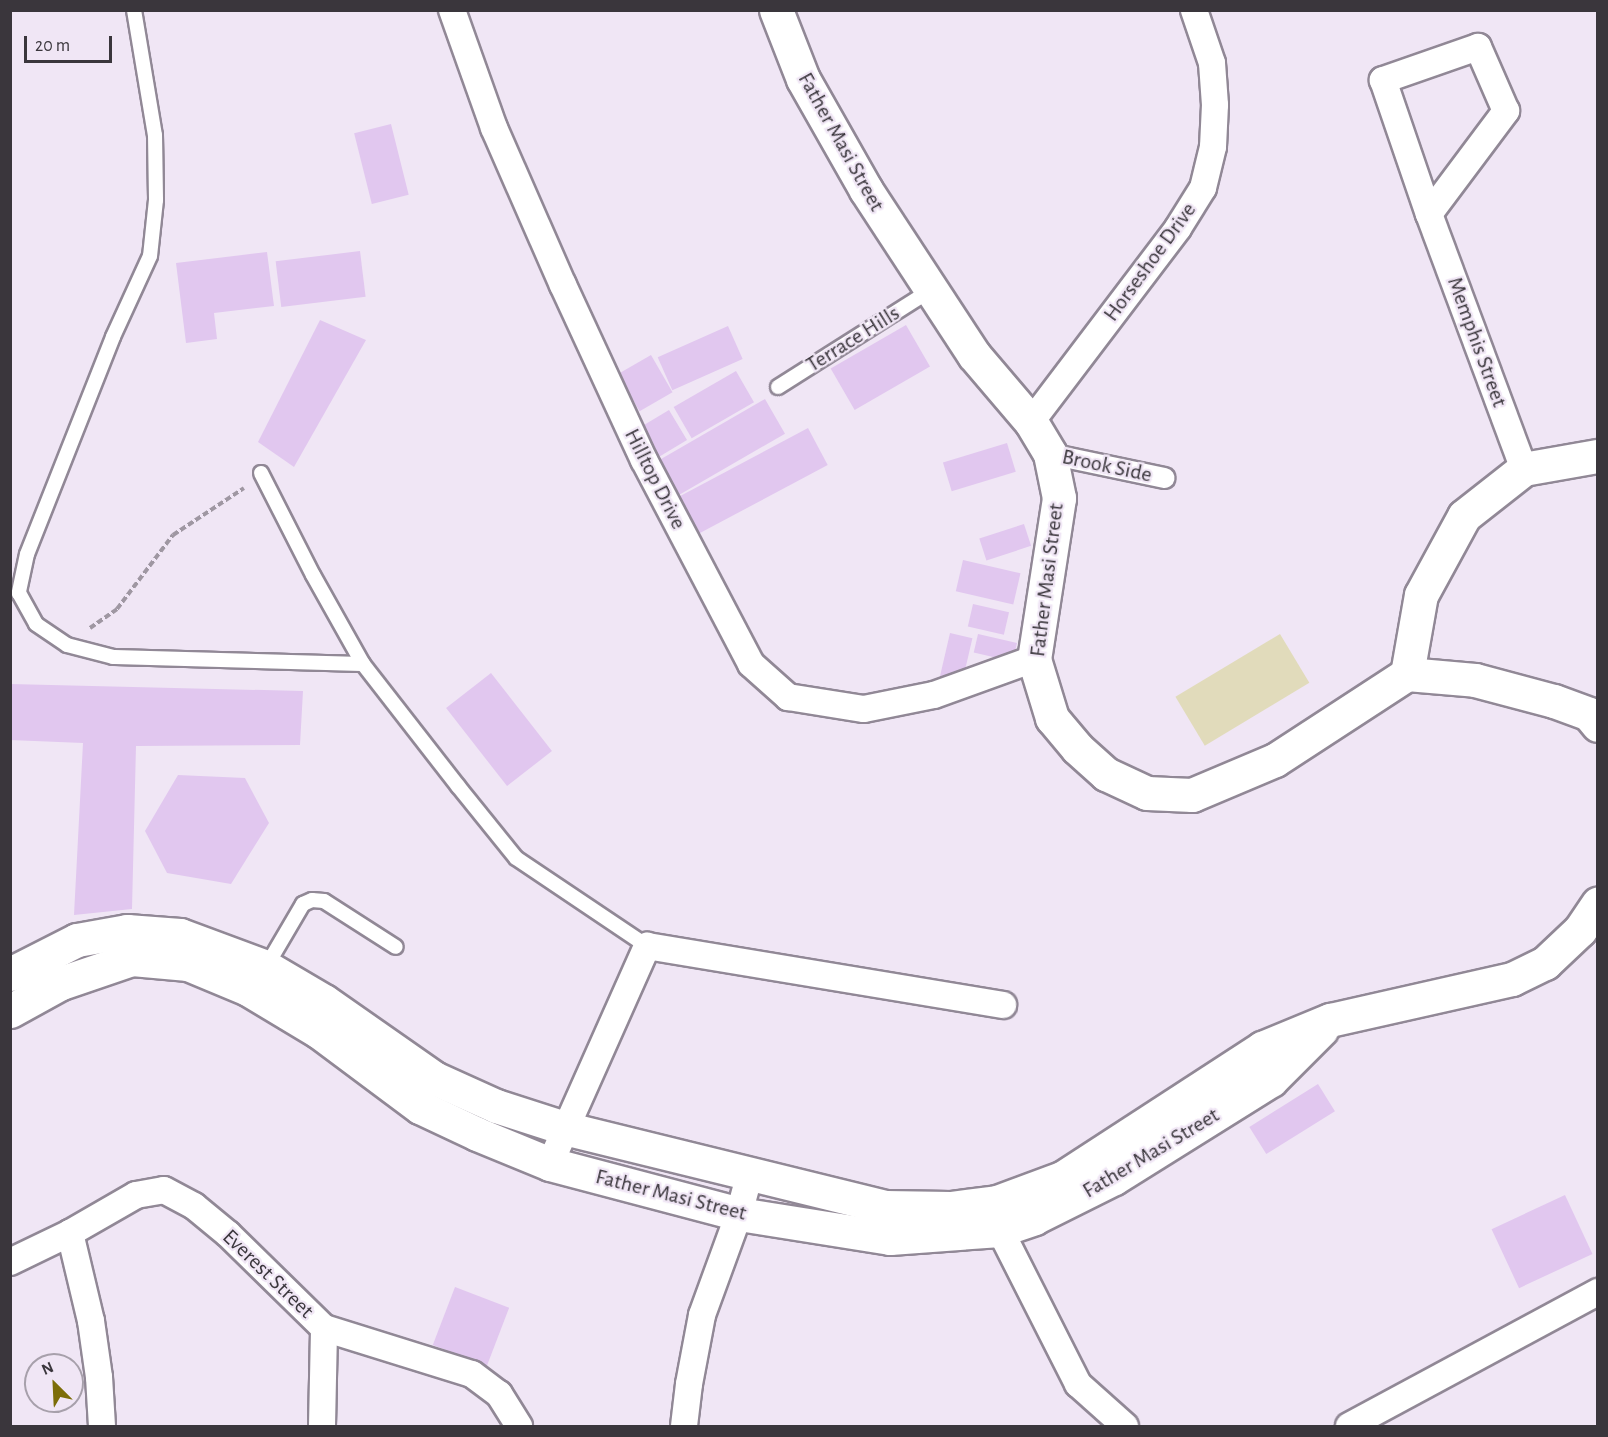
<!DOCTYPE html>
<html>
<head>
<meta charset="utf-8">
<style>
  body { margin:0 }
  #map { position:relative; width:1608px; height:1437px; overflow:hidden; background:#f0e6f5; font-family:"Alegreya Sans",sans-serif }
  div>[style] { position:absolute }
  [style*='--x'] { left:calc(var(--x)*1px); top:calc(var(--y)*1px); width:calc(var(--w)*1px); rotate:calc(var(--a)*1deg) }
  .green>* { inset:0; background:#e1dbbb; transform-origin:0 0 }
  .building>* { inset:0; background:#e1c7ef; transform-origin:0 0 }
  .path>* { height:4px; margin-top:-2px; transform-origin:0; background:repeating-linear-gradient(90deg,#9f97a2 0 6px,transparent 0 9px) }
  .roads { filter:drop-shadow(2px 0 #918896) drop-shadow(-2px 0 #918896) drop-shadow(0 2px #918896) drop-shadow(0 -2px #918896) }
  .service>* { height:14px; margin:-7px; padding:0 7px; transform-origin:7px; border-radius:7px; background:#fff }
  .pedestrian>* { height:20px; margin:-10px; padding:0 10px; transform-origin:10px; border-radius:10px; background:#fff }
  .minor>* { height:26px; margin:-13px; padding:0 13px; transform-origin:13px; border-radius:13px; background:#fff }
  .tertiary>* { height:33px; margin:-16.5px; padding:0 16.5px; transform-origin:16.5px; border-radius:16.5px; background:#fff }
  span { translate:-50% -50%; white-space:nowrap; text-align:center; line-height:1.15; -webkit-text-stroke:4.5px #f0e6f5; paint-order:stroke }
  .street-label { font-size:22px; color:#3a363c }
  .frame { position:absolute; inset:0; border:12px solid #3a363c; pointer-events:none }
  .north { position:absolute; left:24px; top:1353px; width:60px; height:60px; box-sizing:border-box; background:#f0e6f5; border:2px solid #a7a0ab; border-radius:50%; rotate:336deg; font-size:16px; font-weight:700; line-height:24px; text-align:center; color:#3a363c }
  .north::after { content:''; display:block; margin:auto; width:21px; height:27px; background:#7c6d08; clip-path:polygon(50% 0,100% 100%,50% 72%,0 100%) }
  .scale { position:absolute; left:24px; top:36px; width:88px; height:27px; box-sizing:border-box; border:3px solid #3a363c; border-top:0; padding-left:8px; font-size:18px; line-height:21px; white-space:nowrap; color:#3a363c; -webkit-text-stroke:4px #f0e6f5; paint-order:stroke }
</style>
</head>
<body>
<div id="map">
  <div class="green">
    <i style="left:1280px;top:634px;width:57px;height:122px;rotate:59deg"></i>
  </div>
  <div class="building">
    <i style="left:391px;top:124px;width:73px;height:38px;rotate:76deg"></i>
    <i style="left:360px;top:251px;width:46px;height:85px;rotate:83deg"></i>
    <i style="clip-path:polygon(267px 252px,274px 306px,214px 313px,217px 339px,186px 343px,176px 263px)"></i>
    <i style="clip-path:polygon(320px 320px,366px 340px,294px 467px,258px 442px)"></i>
    <i style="left:906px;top:325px;width:48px;height:87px;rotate:60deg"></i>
    <i style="left:728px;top:326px;width:36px;height:77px;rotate:66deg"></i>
    <i style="left:651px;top:355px;width:43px;height:38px;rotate:60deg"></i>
    <i style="left:736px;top:371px;width:36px;height:72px;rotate:60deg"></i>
    <i style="left:765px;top:399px;width:40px;height:123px;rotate:60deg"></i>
    <i style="left:669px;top:410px;width:35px;height:34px;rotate:59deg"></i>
    <i style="left:808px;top:428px;width:42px;height:150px;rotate:62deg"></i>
    <i style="left:1007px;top:443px;width:30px;height:67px;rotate:73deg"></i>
    <i style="left:1024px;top:524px;width:23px;height:47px;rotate:72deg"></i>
    <i style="left:963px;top:560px;width:59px;height:32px;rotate:13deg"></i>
    <i style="left:973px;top:604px;width:37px;height:23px;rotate:13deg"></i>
    <i style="left:950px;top:633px;width:23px;height:46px;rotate:13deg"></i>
    <i style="left:978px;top:634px;width:40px;height:19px;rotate:13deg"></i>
    <i style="left:491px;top:673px;width:99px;height:57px;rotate:52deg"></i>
    <i style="clip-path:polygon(10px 684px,303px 691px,300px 745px,136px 746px,132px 909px,74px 915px,83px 743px,10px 740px)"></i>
    <i style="clip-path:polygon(178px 775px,245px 778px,269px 823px,231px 884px,167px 873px,145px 831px)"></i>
    <i style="left:1318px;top:1084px;width:32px;height:81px;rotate:58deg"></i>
    <i style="left:1565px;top:1195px;width:65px;height:81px;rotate:65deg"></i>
    <i style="left:455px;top:1287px;width:58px;height:62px;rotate:21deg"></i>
  </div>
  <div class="path">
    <i style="--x:90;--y:628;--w:33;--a:-35"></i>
    <i style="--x:117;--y:609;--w:93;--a:-52.9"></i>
    <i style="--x:173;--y:535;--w:85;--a:-33.5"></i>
  </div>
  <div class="roads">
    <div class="service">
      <i style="--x:134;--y:10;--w:127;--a:80.5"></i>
      <i style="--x:155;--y:135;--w:65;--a:89.1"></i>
      <i style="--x:156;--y:200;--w:56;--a:96.1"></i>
      <i style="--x:150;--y:256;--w:89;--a:114.6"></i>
      <i style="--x:113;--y:337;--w:233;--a:111.6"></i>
      <i style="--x:27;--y:554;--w:40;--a:102"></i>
      <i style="--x:19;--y:593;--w:35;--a:61"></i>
      <i style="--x:36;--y:624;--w:37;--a:34"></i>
      <i style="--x:67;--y:645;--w:48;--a:14.6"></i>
      <i style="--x:113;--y:657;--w:250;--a:1.6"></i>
      <i style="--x:778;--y:387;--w:179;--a:-32.4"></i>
      <i style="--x:261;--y:473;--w:114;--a:63"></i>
      <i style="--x:313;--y:575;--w:102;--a:60.7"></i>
      <i style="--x:363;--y:664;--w:155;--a:52.1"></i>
      <i style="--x:458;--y:786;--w:92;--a:51.1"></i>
      <i style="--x:516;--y:858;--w:158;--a:33.9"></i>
      <i style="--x:266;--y:967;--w:73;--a:-59.6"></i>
      <i style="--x:303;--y:904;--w:10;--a:-24"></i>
      <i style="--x:312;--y:900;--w:12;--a:5"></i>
      <i style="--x:324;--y:901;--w:85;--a:32.6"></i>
    </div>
    <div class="pedestrian">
      <i style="--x:1050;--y:454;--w:117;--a:11.8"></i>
    </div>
    <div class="minor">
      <i style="--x:452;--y:10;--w:125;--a:70.4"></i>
      <i style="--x:494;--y:128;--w:171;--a:66.3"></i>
      <i style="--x:563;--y:285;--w:193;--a:65.2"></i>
      <i style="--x:644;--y:460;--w:230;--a:62.3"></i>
      <i style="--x:751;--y:664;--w:50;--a:41.7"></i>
      <i style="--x:788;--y:697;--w:77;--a:9"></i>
      <i style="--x:864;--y:709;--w:71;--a:-11.3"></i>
      <i style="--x:934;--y:695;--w:106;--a:-19.8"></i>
      <i style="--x:1429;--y:214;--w:129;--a:-53.2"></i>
      <i style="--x:1506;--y:111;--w:70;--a:-113.6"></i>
      <i style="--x:1478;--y:47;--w:101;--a:160.8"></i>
      <i style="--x:1383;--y:80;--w:142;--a:71.1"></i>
      <i style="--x:1429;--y:214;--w:272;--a:69.6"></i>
      <i style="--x:1031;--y:422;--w:243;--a:-52.8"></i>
      <i style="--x:1178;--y:228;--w:47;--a:-58"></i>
      <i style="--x:1203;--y:188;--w:42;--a:-76.3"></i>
      <i style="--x:1213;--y:147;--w:42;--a:-87.3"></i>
      <i style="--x:1215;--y:105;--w:42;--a:-94.1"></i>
      <i style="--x:1212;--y:63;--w:56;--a:-108.8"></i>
      <i style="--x:550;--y:1164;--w:239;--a:-66"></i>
      <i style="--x:647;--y:946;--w:361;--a:9.4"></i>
      <i style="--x:998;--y:1211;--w:19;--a:84"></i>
      <i style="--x:1000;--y:1230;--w:173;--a:63.1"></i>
      <i style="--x:1078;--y:1384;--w:63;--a:41.8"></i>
      <i style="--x:70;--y:1233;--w:90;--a:76.6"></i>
      <i style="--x:91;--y:1321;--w:57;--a:81.9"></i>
      <i style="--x:99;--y:1377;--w:49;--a:86.5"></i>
      <i style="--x:10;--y:1262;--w:67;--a:-25.8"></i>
      <i style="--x:70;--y:1233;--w:76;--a:-29.9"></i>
      <i style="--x:136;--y:1195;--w:28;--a:-10"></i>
      <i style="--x:164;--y:1190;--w:34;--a:28"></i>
      <i style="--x:194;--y:1206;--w:44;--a:39.5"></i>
      <i style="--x:228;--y:1234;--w:134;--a:44.4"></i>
      <i style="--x:324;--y:1328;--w:155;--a:17.3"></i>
      <i style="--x:472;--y:1374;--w:34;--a:37"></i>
      <i style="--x:499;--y:1394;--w:38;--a:58"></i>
      <i style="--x:322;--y:1426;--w:98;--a:-88.8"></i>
      <i style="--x:684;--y:1426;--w:42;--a:-83.2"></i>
      <i style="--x:689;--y:1384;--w:70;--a:-79.3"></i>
      <i style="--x:702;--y:1315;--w:108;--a:-69.9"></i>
      <i style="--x:739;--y:1214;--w:42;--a:-75"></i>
      <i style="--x:1349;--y:1426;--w:283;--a:-28.3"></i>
    </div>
    <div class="tertiary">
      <i style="--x:776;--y:10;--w:74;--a:68.6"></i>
      <i style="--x:803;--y:79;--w:128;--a:60.4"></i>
      <i style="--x:866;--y:190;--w:197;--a:56.8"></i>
      <i style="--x:974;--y:355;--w:88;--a:49.6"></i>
      <i style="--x:1031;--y:422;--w:37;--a:59"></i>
      <i style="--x:1050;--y:454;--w:45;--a:78.4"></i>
      <i style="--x:1059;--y:498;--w:163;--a:98.8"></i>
      <i style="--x:1034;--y:659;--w:62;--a:73"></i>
      <i style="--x:1052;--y:718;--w:39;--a:50"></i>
      <i style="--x:1077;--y:748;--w:39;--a:42"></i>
      <i style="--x:1106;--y:774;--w:45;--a:24.9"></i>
      <i style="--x:1147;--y:793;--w:45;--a:2.5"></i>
      <i style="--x:1192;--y:795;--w:90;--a:-22.9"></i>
      <i style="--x:1275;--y:760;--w:158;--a:-33.1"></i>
      <i style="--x:1407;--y:674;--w:68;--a:5"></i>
      <i style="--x:1475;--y:680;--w:82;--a:14.9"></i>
      <i style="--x:1554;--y:701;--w:37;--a:20"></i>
      <i style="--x:1589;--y:714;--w:14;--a:51"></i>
      <i style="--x:1407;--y:674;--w:80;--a:-80"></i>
      <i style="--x:1421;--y:595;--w:90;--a:-61.4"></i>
      <i style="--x:1464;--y:516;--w:76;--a:-38.1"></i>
      <i style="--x:1524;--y:469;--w:75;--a:-10"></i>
      <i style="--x:10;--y:974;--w:75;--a:-26.9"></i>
      <i style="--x:77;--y:940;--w:51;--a:-10.2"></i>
      <i style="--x:127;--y:931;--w:53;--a:4.3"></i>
      <i style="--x:180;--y:935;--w:92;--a:20.4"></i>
      <i style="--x:266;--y:967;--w:67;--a:30.4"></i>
      <i style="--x:324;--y:1001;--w:134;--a:35"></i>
      <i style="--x:434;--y:1078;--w:68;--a:24.3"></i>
      <i style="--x:496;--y:1106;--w:71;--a:17.9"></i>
      <i style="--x:564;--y:1128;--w:331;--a:13.8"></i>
      <i style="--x:885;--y:1207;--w:65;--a:0.9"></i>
      <i style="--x:950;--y:1208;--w:47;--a:-7.3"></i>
      <i style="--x:997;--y:1202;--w:69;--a:-20.3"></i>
      <i style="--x:1062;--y:1178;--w:239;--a:-33"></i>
      <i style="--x:1262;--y:1048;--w:74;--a:-22.4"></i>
      <i style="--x:1330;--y:1020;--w:187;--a:-12.7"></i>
      <i style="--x:1512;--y:979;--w:37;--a:-26"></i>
      <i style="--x:1545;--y:963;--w:48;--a:-43.3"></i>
      <i style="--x:1580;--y:930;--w:32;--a:-56"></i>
      <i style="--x:10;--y:1011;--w:58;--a:-28.8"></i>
      <i style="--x:61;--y:983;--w:75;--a:-18.7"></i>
      <i style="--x:132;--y:959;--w:56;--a:5.1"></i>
      <i style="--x:188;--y:964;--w:65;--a:22.6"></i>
      <i style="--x:248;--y:989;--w:82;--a:31"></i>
      <i style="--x:318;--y:1031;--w:127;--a:36.7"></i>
      <i style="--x:420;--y:1107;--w:63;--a:25.3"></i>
      <i style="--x:477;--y:1134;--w:79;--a:22.3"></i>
      <i style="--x:550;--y:1164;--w:196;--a:14.8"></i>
      <i style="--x:739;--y:1214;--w:153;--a:9"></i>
      <i style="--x:890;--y:1238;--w:110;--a:-4.2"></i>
      <i style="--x:1000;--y:1230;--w:36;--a:-19"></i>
      <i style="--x:1034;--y:1218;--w:89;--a:-26.6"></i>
      <i style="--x:1114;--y:1178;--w:185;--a:-32"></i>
      <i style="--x:1271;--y:1080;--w:71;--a:-45"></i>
    </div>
  </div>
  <div class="street-label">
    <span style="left:841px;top:142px;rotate:61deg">Father Masi Street</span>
    <span style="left:1150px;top:262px;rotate:-54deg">Horseshoe Drive</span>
    <span style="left:853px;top:339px;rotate:-32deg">Terrace Hills</span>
    <span style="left:1477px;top:342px;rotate:70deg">Memphis Street</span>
    <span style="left:1107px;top:466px;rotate:12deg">Brook Side</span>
    <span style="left:655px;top:479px;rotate:63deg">Hilltop Drive</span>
    <span style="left:1047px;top:580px;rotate:-83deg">Father Masi Street</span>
    <span style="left:1151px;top:1153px;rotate:-31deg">Father Masi Street</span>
    <span style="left:671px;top:1195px;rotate:14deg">Father Masi Street</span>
    <span style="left:268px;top:1274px;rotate:44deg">Everest Street</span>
  </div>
  <div class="frame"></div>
  <div class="north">N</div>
  <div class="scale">20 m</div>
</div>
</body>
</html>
